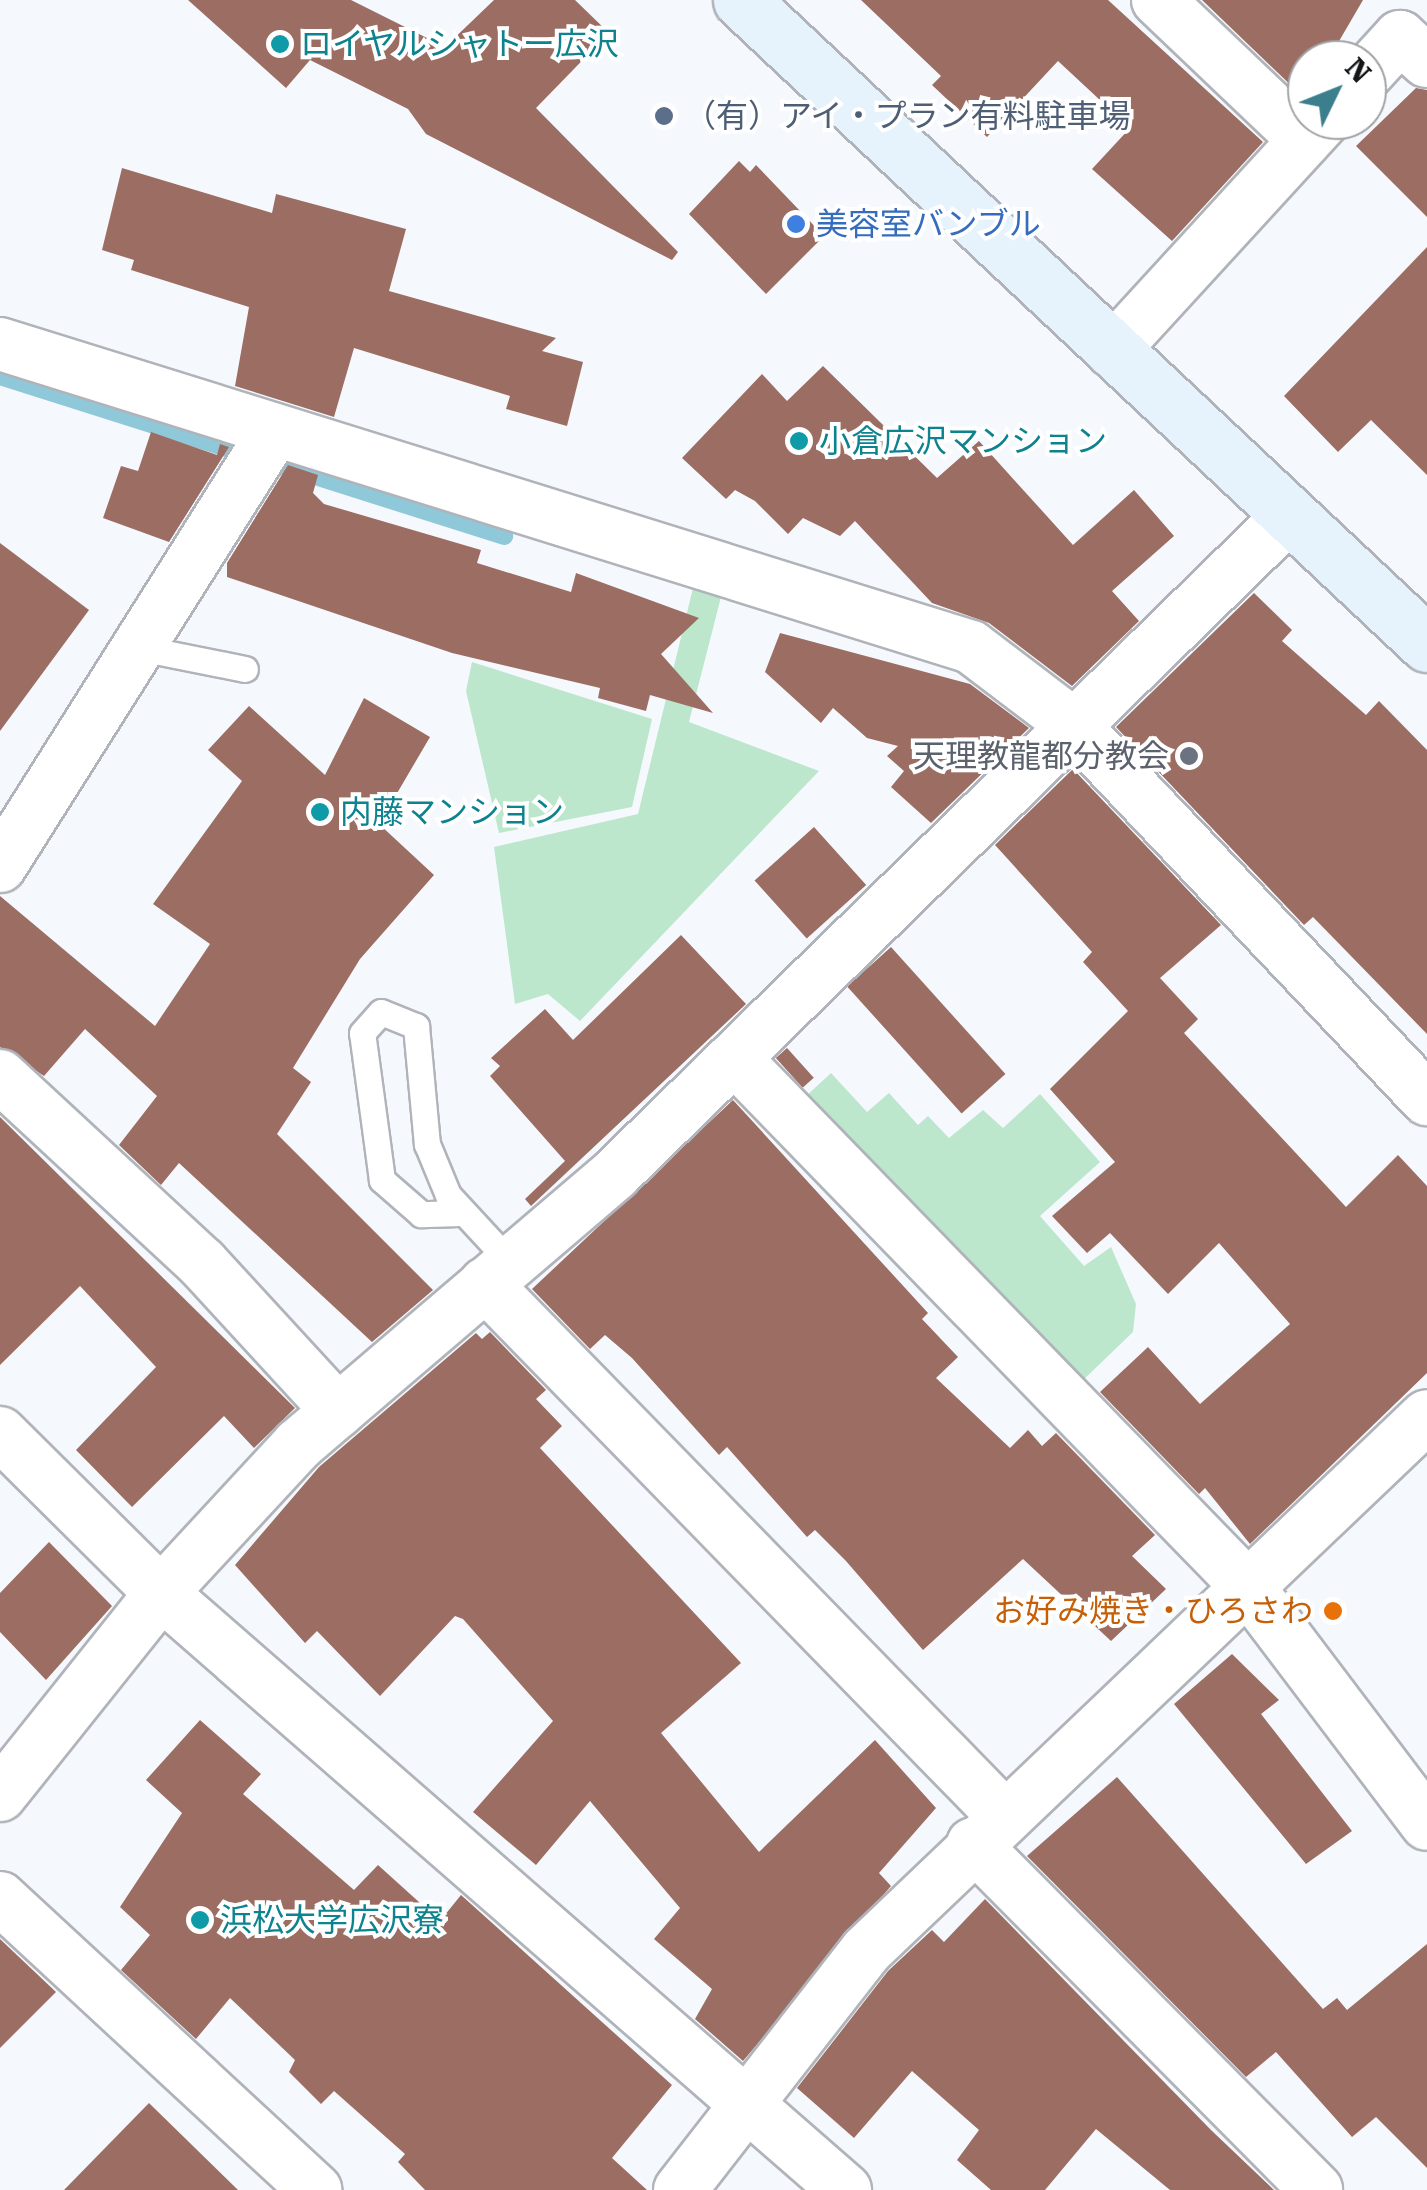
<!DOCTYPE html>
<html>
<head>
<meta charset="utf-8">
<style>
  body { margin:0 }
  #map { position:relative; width:1427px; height:2190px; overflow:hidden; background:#f5f9fe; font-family:"Roboto Serif","Noto Sans JP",serif }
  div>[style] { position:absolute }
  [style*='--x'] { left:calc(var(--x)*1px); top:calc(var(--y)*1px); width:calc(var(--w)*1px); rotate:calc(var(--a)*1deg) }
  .green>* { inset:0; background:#bce7cc }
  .stream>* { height:18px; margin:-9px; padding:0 9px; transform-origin:9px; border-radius:9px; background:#8fc8d8 }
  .building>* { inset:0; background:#9c6d62; transform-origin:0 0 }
  .roads { filter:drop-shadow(2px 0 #b0b4ba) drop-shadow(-2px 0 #b0b4ba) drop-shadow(0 2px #b0b4ba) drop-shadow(0 -2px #b0b4ba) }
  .lane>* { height:25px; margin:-12.5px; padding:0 12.5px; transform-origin:12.5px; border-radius:12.5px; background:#fff }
  .street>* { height:52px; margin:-26px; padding:0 26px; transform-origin:26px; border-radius:26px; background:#fff }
  .secondary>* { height:55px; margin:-27.5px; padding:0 27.5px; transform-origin:27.5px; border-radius:27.5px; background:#e6f2fc }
  .dots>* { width:28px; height:28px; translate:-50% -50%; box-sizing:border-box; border:5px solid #fff; border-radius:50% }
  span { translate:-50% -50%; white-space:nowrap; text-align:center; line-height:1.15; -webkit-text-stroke:8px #fff; paint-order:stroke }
  .culture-label { font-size:32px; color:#0d838f }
  .left { translate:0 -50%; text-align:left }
  .service-label { font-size:32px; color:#4e5e75 }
  .shop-label { font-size:32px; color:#366cbe }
  .worship-label { font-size:32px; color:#5b616d }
  .right { translate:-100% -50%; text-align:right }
  .food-label { font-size:32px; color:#c56008 }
  .north { position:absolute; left:1287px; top:40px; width:100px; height:100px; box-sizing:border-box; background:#fff; border:2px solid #a1a2a3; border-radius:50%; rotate:47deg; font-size:28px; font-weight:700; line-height:40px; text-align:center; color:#141618 }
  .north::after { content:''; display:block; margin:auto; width:35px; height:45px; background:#3b7f8d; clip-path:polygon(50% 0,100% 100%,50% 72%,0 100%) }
</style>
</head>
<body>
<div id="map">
  <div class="green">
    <i style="clip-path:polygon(693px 588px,721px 597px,689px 722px,819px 771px,580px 1021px,548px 994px,515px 1004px,494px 847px,638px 814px)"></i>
    <i style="clip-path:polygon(472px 662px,652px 719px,632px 807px,499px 833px,466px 691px)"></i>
    <i style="clip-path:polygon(831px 1073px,867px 1112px,889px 1093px,918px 1125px,928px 1116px,949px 1138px,983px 1110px,1003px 1128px,1040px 1094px,1100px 1162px,1040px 1216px,1084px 1266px,1111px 1247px,1136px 1304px,1133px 1332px,1079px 1384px,803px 1099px)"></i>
  </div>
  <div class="stream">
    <i style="--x:0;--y:376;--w:529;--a:17.61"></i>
  </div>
  <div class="building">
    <i style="clip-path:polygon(188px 0,351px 0,445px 47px,494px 0,575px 0,609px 33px,536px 108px,678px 252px,672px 260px,426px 134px,408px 109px,310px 60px,286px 88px)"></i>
    <i style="clip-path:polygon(861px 0,1108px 0,1263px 142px,1172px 241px,1092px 169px,1130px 128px,1058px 61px,987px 137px,932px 85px,941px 76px)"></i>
    <i style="clip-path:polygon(1202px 0,1363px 0,1328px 60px,1307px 60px,1303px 97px)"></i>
    <i style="clip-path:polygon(1416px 88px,1427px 90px,1427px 217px,1356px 146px)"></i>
    <i style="clip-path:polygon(739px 161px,750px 172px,756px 165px,824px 236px,766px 294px,689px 214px)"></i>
    <i style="clip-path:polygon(122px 168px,272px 213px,276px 194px,406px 229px,389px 291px,556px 338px,542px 351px,583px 362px,567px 426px,506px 409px,510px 396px,354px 348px,334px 417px,235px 386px,249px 307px,131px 270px,134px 260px,102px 250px)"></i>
    <i style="clip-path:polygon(1427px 247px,1427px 475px,1371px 420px,1338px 452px,1284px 396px)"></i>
    <i style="clip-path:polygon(823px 366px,937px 478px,979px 441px,1073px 545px,1134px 490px,1174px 536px,1112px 591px,1139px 621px,1072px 686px,989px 623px,932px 603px,855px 521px,840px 536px,803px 518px,788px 534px,755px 501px,735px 490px,726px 499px,682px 458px,762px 374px,787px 401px)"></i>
    <i style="clip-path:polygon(151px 432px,217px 455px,220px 444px,229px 447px,169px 542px,103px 518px,121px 466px,138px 471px)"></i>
    <i style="clip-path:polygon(288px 465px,318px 475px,313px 493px,324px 504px,481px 550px,477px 563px,571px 592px,576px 573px,699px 618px,661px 654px,713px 713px,650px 695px,646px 711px,598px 698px,600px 688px,452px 653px,227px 577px,227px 563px)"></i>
    <i style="clip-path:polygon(0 543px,89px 610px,0 731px)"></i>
    <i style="clip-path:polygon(1254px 593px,1292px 630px,1282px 641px,1366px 715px,1379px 701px,1427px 750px,1427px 1034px,1313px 917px,1304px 925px,1116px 727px)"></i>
    <i style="clip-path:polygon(780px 633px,970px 684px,1029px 728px,931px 823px,891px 787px,904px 771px,887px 756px,898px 746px,867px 738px,833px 708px,821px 723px,765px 672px)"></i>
    <i style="clip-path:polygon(364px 698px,430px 737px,379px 824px,434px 875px,360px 959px,293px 1068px,311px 1082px,277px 1134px,433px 1290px,372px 1342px,179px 1163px,161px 1185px,119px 1145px,157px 1096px,85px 1029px,44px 1076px,0 1047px,0 896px,155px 1026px,210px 944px,153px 904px,242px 781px,208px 750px,249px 706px,325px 775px)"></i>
    <i style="clip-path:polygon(1073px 769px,1221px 925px,1160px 978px,1198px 1019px,1184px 1033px,1346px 1207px,1398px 1155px,1427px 1186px,1427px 1373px,1250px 1544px,1205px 1488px,1199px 1494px,1100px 1392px,1148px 1347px,1200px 1404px,1290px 1324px,1219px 1243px,1168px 1294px,1110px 1233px,1087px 1253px,1052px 1216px,1115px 1162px,1050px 1089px,1128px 1011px,1083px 962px,1092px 952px,995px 845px)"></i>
    <i style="left:814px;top:827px;width:78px;height:80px;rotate:48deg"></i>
    <i style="clip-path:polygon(681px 935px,746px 1004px,531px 1206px,525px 1199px,565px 1161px,490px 1076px,500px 1066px,491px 1058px,545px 1009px,573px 1040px)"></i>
    <i style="left:891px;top:947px;width:171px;height:59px;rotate:48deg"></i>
    <i style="left:787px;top:1048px;width:40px;height:15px;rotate:48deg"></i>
    <i style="clip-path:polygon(733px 1100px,928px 1313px,922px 1319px,958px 1357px,936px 1378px,1010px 1448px,1028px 1430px,1042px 1446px,1056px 1433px,1155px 1535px,1132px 1556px,1166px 1589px,1111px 1641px,1023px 1559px,923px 1650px,846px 1561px,815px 1530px,807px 1537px,727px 1447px,719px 1455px,632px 1358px,605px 1335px,590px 1349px,532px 1289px)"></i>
    <i style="clip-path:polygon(0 1117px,295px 1408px,254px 1448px,224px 1416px,132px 1507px,76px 1450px,156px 1367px,80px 1286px,0 1365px)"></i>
    <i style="clip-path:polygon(490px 1332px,546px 1390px,536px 1399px,562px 1426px,540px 1448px,741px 1663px,661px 1733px,759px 1852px,875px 1740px,936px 1808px,879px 1873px,891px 1886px,743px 2061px,695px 2019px,712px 1989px,654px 1939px,680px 1908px,590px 1801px,536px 1865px,473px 1812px,553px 1721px,463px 1619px,455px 1616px,380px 1696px,317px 1631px,305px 1643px,235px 1565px,319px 1467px,476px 1333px,482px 1339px)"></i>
    <i style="clip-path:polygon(49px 1542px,112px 1606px,46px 1680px,0 1632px,0 1593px)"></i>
    <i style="clip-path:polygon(1232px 1654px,1279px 1700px,1261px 1714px,1352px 1831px,1306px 1864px,1174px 1704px)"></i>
    <i style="clip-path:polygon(200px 1720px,261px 1774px,243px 1794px,354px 1890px,378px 1865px,440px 1921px,461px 1895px,672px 2085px,612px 2158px,647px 2190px,425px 2190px,398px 2162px,405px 2154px,334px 2091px,321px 2104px,289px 2072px,295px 2060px,230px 1998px,196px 2039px,121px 1970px,150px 1935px,120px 1907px,182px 1813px,146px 1780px)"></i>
    <i style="clip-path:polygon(1117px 1777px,1323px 2009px,1337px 1998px,1347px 2010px,1427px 1944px,1427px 2168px,1376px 2117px,1352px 2137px,1276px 2052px,1246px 2077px,1027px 1856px)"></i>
    <i style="clip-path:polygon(985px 1899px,1211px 2130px,1274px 2190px,1170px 2190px,1096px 2129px,1045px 2190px,991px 2190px,957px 2160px,979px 2130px,912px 2071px,854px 2138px,797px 2088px,888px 1971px,932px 1930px,944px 1942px)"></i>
    <i style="clip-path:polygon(0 1939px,56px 1992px,0 2048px)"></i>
    <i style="clip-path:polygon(149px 2103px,238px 2190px,64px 2190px)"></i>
  </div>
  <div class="roads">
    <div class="lane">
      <i style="--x:135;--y:647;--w:112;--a:11.3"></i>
      <i style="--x:459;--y:1213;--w:38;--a:178"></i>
      <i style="--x:421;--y:1214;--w:52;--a:-138.9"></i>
      <i style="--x:382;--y:1180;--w:148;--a:-97.7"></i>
      <i style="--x:362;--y:1033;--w:28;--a:-48"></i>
      <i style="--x:381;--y:1012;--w:38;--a:22"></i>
      <i style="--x:416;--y:1026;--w:119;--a:84.7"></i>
      <i style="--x:427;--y:1144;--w:55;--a:67.6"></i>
      <i style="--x:448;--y:1195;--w:93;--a:47.2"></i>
    </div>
    <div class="street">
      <i style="--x:1158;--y:0;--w:203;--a:43.6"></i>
      <i style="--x:1367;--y:73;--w:49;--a:-47.5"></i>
      <i style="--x:1400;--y:37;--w:36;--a:42"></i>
      <i style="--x:0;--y:344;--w:1017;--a:17.33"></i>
      <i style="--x:971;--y:647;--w:126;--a:37.2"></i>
      <i style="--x:1071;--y:723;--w:518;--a:46.57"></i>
      <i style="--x:1112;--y:351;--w:314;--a:-47.5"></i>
      <i style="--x:0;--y:866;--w:513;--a:-57.73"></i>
      <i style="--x:734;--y:1058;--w:736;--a:45.83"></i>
      <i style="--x:1247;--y:1586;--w:298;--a:52.9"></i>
      <i style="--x:0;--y:1076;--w:275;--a:42.8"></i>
      <i style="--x:202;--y:1263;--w:201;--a:47.4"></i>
      <i style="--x:485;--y:1284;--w:740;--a:45.71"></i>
      <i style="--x:0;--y:1433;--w:227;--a:44.8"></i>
      <i style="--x:161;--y:1593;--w:908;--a:41.11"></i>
      <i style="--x:0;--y:1795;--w:258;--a:-51.4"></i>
      <i style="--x:161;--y:1593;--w:202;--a:-47.2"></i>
      <i style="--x:298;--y:1445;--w:417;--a:-40.5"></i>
      <i style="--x:615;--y:1174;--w:941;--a:-44.31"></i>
      <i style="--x:973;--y:1844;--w:487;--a:45.2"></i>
      <i style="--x:0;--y:1898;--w:430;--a:42.8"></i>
      <i style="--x:680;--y:2190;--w:303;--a:-52.1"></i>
      <i style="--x:866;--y:1951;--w:775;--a:-43.64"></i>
    </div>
    <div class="secondary">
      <i style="--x:741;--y:0;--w:941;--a:43.19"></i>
    </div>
  </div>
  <div class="dots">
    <i style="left:280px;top:44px;background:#0f9aa8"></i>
    <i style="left:664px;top:116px;background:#5c6f8a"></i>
    <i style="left:796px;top:224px;background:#3f7fe0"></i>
    <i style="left:799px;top:441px;background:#0f9aa8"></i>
    <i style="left:1189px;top:756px;background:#6b7280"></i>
    <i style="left:320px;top:812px;background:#0f9aa8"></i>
    <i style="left:1333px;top:1611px;background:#e8710a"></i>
    <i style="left:200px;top:1920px;background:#0f9aa8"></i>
  </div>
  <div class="culture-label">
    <span class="left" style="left:300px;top:44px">ロイヤルシャトー広沢</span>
    <span class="left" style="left:819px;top:441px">小倉広沢マンション</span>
    <span class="left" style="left:340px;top:812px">内藤マンション</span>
    <span class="left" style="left:220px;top:1920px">浜松大学広沢寮</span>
  </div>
  <div class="service-label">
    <span class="left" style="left:684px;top:116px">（有）アイ・プラン有料駐車場</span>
  </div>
  <div class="shop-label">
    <span class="left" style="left:816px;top:224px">美容室バンブル</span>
  </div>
  <div class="worship-label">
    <span class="right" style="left:1169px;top:756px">天理教龍都分教会</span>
  </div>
  <div class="food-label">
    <span class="right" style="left:1313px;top:1611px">お好み焼き・ひろさわ</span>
  </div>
  <div class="north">N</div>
</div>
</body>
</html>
